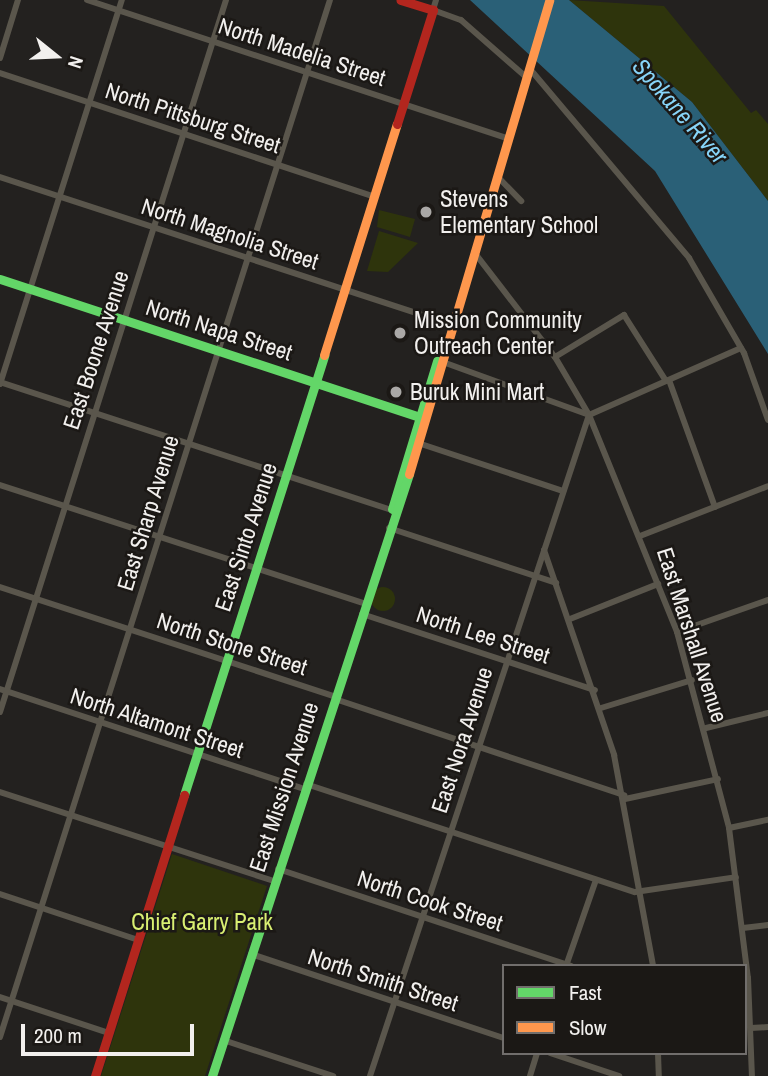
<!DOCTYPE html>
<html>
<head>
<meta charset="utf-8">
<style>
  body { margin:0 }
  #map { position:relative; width:768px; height:1076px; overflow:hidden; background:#23211f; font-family:"Archivo Narrow",sans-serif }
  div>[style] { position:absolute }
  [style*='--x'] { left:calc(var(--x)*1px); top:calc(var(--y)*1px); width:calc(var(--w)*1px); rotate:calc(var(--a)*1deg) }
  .green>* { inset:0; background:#2e340c }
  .round { border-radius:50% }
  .water>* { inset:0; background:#2a6077 }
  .street>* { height:6px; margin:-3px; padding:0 3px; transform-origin:3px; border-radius:3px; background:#5a564c }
  .fast>* { height:9px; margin:-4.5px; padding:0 4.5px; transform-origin:4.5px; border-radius:4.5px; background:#63d668 }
  .slow>* { height:9px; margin:-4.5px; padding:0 4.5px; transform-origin:4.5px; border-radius:4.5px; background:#ff974d }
  .jam>* { height:9px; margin:-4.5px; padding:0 4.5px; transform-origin:4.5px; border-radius:4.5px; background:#b3261e }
  .dots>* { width:19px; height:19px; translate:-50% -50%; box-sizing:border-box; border:4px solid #1b1815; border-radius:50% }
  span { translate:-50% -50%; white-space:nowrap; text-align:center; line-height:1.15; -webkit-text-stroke:5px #1b1815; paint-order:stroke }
  .street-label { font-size:23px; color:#f2f0ee }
  .poi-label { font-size:23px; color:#f2f0ee }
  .left { translate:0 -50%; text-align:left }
  .park-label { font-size:23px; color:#d9ef72 }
  .water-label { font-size:24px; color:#87d4f8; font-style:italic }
  .legend { position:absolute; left:502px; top:964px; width:245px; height:91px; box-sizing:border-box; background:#1b1815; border:2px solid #716e6c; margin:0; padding:9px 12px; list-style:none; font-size:21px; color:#f2f0ee }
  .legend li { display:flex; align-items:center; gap:14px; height:35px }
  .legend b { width:35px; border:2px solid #716e6c }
  .north { position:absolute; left:21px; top:21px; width:70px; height:70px; -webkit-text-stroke:5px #1b1815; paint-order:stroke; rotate:108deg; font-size:19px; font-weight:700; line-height:28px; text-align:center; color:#f2f0ee }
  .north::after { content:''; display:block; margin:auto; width:24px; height:32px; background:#f2f0ee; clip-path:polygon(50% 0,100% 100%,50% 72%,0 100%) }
  .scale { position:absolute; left:21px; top:1024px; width:173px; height:32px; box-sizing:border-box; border:4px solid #f2f0ee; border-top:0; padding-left:9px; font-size:21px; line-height:24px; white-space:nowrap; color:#f2f0ee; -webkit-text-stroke:5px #1b1815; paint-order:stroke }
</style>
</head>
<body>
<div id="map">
  <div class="green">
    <i style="clip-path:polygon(569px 0,664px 6px,751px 113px,756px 110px,768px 124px,768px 201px,692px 102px)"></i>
    <i style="clip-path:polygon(379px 210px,415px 219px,410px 237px,377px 227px)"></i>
    <i style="clip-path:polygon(379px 231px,418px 243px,388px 272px,367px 271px)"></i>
    <i class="round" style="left:371px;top:587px;width:24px;height:24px"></i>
    <i style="clip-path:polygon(172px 854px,267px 886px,205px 1076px,101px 1076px)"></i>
  </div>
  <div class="water">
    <i style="clip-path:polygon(470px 0,569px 0,692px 102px,768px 201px,768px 354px,655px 171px)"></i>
  </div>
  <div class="street">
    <i style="--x:87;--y:0;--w:442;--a:18.2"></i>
    <i style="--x:436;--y:0;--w:10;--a:107"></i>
    <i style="--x:433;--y:10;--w:30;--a:20"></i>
    <i style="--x:461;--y:20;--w:85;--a:41.2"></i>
    <i style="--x:0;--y:58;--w:61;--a:-72.8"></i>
    <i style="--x:530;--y:69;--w:247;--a:49.9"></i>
    <i style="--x:689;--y:258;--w:110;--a:59.9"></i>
    <i style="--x:744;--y:353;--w:71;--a:70.3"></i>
    <i style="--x:0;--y:73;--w:394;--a:18.3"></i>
    <i style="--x:497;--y:176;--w:35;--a:46"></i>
    <i style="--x:0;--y:177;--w:473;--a:18.1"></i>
    <i style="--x:474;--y:252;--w:133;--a:52.4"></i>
    <i style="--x:555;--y:357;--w:67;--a:59.6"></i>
    <i style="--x:589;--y:415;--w:234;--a:67.9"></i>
    <i style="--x:677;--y:632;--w:203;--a:75.1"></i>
    <i style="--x:729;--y:828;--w:151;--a:82.8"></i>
    <i style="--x:748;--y:978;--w:98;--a:87.7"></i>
    <i style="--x:555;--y:357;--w:81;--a:-31.3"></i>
    <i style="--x:624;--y:315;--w:78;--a:57.5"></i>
    <i style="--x:440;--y:361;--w:158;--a:19.9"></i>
    <i style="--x:589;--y:415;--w:166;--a:-23.8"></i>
    <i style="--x:669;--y:380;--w:135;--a:70.1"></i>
    <i style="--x:0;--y:382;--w:412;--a:18.1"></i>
    <i style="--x:0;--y:384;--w:403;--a:-72.4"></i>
    <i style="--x:418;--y:443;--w:153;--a:18.3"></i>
    <i style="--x:0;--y:485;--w:383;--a:18"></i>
    <i style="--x:389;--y:528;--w:176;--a:18.2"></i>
    <i style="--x:640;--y:536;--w:137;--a:-21.3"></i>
    <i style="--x:544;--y:550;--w:217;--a:71.1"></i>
    <i style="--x:614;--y:755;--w:215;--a:79.5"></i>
    <i style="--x:0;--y:587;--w:351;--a:18.1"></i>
    <i style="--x:362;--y:614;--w:245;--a:18.1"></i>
    <i style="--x:570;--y:619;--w:95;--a:-21.7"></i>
    <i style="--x:677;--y:632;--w:96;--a:-19.4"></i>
    <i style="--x:0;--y:689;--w:320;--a:18.2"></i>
    <i style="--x:335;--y:699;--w:305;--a:18.4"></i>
    <i style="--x:601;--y:708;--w:95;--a:-17.1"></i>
    <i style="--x:0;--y:712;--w:747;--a:-72.39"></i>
    <i style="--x:706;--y:728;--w:64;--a:-13.6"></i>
    <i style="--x:306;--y:784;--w:346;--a:18.2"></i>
    <i style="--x:635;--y:892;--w:102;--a:-8.4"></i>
    <i style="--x:0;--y:792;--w:288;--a:18"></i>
    <i style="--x:625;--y:799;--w:95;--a:-12.1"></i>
    <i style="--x:729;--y:828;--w:40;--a:-12"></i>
    <i style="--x:278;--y:869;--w:309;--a:18.3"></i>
    <i style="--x:0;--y:894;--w:145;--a:18.4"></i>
    <i style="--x:743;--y:928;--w:25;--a:-7"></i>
    <i style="--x:251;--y:954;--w:267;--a:18.4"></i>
    <i style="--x:566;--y:966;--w:91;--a:-70.8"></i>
    <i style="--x:0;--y:997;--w:115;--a:18.3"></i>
    <i style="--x:751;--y:1028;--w:17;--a:-3"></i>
    <i style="--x:0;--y:1037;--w:1088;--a:-72.35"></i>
    <i style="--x:223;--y:1040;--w:116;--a:18.1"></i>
    <i style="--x:550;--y:1053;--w:73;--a:18.4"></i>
    <i style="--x:658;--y:1053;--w:23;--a:88"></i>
    <i style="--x:370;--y:1076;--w:696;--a:-71.67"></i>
    <i style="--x:530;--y:1076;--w:24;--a:-73"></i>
  </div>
  <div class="fast">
    <i style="--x:0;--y:279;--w:447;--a:18.2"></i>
    <i style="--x:392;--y:509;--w:155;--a:-73.1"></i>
    <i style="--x:184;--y:795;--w:462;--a:-72.3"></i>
    <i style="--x:212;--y:1076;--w:633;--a:-71.88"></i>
  </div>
  <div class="slow">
    <i style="--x:324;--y:355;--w:242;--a:-72.5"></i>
    <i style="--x:409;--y:474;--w:494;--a:-73.5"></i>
  </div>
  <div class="jam">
    <i style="--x:397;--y:124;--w:120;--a:-72.5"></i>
    <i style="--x:433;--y:10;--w:34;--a:-163"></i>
    <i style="--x:95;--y:1076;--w:295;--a:-72.4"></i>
  </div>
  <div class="dots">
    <i style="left:426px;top:212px;background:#aaa8a6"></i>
    <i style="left:400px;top:333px;background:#aaa8a6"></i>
    <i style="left:396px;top:392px;background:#aaa8a6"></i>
  </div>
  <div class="street-label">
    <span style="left:302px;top:52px;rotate:18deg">North Madelia Street</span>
    <span style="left:193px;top:118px;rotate:18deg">North Pittsburg Street</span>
    <span style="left:230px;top:234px;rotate:18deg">North Magnolia Street</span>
    <span style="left:219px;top:330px;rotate:18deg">North Napa Street</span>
    <span style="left:96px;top:350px;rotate:-72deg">East Boone Avenue</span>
    <span style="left:148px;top:513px;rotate:-73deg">East Sharp Avenue</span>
    <span style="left:246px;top:537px;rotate:-72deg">East Sinto Avenue</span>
    <span style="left:483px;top:635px;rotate:18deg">North Lee Street</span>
    <span style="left:692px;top:635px;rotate:72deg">East Marshall Avenue</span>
    <span style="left:232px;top:644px;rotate:18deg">North Stone Street</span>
    <span style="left:157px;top:723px;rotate:18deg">North Altamont Street</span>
    <span style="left:462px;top:740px;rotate:-72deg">East Nora Avenue</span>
    <span style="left:284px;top:787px;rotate:-72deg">East Mission Avenue</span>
    <span style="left:430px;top:901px;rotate:18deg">North Cook Street</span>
    <span style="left:383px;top:980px;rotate:18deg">North Smith Street</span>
  </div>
  <div class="poi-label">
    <span class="left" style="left:440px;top:212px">Stevens<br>Elementary School</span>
    <span class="left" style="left:414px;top:333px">Mission Community<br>Outreach Center</span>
    <span class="left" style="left:410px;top:392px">Buruk Mini Mart</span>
  </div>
  <div class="park-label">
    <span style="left:202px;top:922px">Chief Garry Park</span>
  </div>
  <div class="water-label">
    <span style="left:680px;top:111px;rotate:49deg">Spokane River</span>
  </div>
  <ul class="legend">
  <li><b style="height:9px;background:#63d668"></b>Fast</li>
  <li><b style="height:9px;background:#ff974d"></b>Slow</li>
  </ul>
  <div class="north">N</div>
  <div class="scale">200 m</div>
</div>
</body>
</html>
